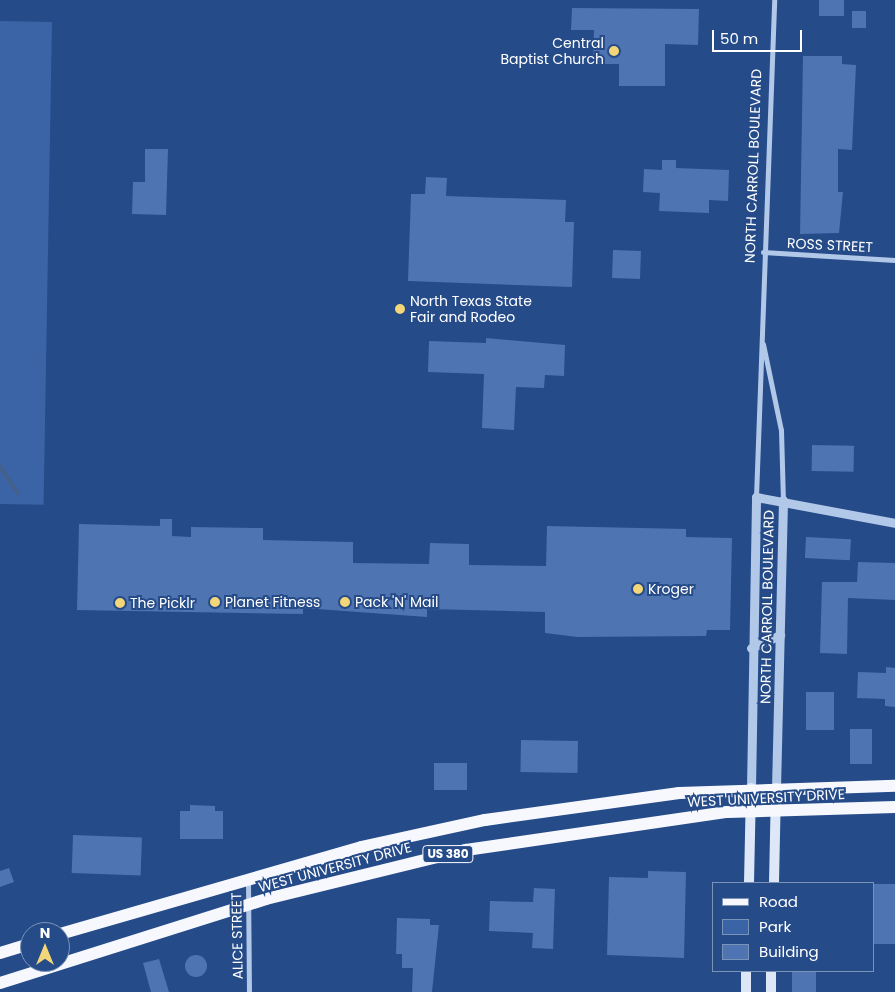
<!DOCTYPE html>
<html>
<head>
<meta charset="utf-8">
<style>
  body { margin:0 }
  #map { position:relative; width:895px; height:992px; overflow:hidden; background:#254b89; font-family:Poppins,sans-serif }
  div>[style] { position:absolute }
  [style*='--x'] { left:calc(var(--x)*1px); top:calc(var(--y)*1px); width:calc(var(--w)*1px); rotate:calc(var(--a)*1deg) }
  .green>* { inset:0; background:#3a64a6; transform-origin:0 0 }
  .stream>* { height:4px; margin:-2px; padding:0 2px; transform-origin:2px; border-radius:2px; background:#45608c }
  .building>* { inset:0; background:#4e74b1; transform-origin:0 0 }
  .round { border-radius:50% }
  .minor>* { height:5px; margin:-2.5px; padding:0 2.5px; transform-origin:2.5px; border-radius:2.5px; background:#b2c8e9 }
  .tertiary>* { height:9px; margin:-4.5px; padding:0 4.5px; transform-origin:4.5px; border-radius:4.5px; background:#b2c8e9 }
  .secondary>* { height:10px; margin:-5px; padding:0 5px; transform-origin:5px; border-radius:5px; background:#dde7f8 }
  .primary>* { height:12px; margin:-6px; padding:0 6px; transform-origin:6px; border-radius:6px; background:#f6f8fe }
  .dots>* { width:14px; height:14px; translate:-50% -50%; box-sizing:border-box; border:2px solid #254b89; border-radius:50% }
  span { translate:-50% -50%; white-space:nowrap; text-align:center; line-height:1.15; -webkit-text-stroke:4px #254b89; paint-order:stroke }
  .shield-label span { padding:1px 4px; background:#254b89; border:1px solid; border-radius:4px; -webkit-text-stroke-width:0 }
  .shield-label { font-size:12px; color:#fff; font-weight:700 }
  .poi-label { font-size:14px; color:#fff }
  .right { translate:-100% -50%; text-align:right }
  .left { translate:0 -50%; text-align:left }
  .street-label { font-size:14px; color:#fff }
  .legend { position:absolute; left:712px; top:882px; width:162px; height:90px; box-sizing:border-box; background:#254b89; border:1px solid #7c93b8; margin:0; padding:6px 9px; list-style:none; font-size:15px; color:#fff }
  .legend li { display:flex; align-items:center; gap:10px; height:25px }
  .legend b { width:25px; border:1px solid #7c93b8 }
  .north { position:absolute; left:20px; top:922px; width:50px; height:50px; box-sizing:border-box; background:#254b89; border:1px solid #7c93b8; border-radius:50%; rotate:0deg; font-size:14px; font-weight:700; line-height:20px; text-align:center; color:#fff }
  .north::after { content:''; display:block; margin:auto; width:18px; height:22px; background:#f3d677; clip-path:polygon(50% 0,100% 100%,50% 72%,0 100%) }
  .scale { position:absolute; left:712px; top:30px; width:90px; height:22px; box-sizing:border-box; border:2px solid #fff; border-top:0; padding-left:6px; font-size:15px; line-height:18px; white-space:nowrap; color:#fff; -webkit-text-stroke:4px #254b89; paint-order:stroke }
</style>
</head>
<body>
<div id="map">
  <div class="green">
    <i style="left:0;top:21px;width:52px;height:483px;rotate:1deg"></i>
  </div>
  <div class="stream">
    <i style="--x:0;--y:466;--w:33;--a:57"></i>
  </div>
  <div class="building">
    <i style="left:819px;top:0;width:25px;height:16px"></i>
    <i style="clip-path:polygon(572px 8px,699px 9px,698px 45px,665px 44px,665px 86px,619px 86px,619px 64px,593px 64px,594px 30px,571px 30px)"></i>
    <i style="left:852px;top:11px;width:14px;height:17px"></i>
    <i style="clip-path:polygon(803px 56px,842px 56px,842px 64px,856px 65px,852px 150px,838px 149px,838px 192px,843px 192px,839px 233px,800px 234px)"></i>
    <i style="clip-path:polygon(145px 149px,168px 149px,166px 215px,132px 214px,133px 182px,145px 182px)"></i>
    <i style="clip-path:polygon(662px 160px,676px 160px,676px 168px,729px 170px,728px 201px,709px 200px,709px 213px,659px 211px,660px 193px,643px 192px,644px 169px,662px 170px)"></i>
    <i style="clip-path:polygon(426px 177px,447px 178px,446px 196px,566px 200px,565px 222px,574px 222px,572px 287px,408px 281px,411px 194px,425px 194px)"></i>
    <i style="left:613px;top:250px;width:28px;height:28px;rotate:2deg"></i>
    <i style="clip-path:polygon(486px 338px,565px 345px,564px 376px,545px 375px,544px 388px,516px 387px,514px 430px,482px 428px,484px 374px,428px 372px,429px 341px,486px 343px)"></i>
    <i style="left:812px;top:445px;width:42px;height:26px;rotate:1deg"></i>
    <i style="clip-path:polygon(160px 519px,172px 519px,172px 536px,191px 537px,191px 527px,263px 528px,263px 540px,353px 542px,353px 563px,429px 564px,430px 543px,469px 544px,469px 565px,546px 566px,547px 526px,686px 529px,686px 537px,732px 538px,730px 630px,707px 630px,706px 636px,577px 637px,545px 633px,545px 612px,427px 609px,427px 617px,303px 608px,303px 614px,77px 610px,79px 524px,160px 526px)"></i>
    <i style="left:806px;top:537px;width:45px;height:21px;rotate:3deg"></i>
    <i style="clip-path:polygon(858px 562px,895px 563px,895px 600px,848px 598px,847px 654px,820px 653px,822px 582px,857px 582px)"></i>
    <i style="clip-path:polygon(886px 667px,895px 668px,895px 707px,885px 706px,885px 699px,857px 698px,858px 672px,886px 673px)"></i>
    <i style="left:806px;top:692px;width:28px;height:38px"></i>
    <i style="left:850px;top:729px;width:22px;height:35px"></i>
    <i style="left:521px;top:740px;width:57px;height:32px;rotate:1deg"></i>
    <i style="left:434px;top:763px;width:33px;height:27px"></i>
    <i style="clip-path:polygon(190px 805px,215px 806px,215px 811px,223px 811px,223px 839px,180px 839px,180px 811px,190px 811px)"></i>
    <i style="left:73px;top:835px;width:69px;height:38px;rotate:2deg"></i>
    <i style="clip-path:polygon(9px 868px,14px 882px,0 887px,0 871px)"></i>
    <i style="clip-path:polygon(648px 871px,686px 872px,684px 958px,607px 955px,609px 877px,648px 878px)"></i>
    <i style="left:874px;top:884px;width:21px;height:60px"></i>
    <i style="clip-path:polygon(534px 888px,555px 889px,553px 949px,532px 948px,533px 933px,489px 931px,490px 901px,533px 902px)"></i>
    <i style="clip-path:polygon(397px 918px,430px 919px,430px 925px,439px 925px,432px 992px,412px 992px,413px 968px,402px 968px,402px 954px,396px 954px)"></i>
    <i class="round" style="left:185px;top:955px;width:22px;height:22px"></i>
    <i style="clip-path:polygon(159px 959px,169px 992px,151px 992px,143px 963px)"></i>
    <i style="left:792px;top:971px;width:24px;height:21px"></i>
  </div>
  <div class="minor">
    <i style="--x:763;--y:252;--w:132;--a:3.5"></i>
    <i style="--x:763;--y:344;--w:88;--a:78.2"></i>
    <i style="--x:781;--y:430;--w:70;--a:88.4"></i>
    <i style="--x:756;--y:497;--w:497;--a:-87.9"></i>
    <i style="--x:248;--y:880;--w:112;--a:89.5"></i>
  </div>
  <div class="tertiary">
    <i style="--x:751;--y:648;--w:32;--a:-24"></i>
    <i style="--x:751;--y:788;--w:291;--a:-89"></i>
    <i style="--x:756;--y:497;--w:141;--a:10.6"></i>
    <i style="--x:776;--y:788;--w:288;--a:-88.6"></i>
  </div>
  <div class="secondary">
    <i style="--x:749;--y:883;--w:95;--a:-88.8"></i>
    <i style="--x:774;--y:883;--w:95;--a:-88.8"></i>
    <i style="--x:746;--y:992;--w:21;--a:-90"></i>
    <i style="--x:771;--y:992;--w:21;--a:-90"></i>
  </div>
  <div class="primary">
    <i style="--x:60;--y:934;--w:313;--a:-16.1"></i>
    <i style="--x:361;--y:847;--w:127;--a:-12.3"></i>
    <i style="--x:485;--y:820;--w:196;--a:-7.9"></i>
    <i style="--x:679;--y:793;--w:216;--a:-1.9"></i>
    <i style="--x:0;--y:953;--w:31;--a:-17"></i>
    <i style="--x:0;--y:983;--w:279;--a:-17.5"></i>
    <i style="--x:266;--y:899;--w:206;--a:-13.8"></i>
    <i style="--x:466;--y:850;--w:264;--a:-8.3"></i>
    <i style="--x:727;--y:812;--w:168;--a:-1.7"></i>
  </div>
  <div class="dots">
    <i style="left:614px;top:51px;background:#f3d677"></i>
    <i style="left:400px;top:309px;background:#f3d677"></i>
    <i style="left:638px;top:589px;background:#f3d677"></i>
    <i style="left:215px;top:602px;background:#f3d677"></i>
    <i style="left:345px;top:602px;background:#f3d677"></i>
    <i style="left:120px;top:603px;background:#f3d677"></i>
  </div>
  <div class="shield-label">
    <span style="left:448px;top:854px">US 380</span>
  </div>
  <div class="poi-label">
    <span class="right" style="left:604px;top:51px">Central<br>Baptist Church</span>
    <span class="left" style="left:410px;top:309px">North Texas State<br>Fair and Rodeo</span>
    <span class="left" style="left:648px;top:589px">Kroger</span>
    <span class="left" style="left:225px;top:602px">Planet Fitness</span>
    <span class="left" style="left:355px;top:602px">Pack 'N' Mail</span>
    <span class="left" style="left:130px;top:603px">The Picklr</span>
  </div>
  <div class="street-label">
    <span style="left:753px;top:166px;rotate:-88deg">NORTH CARROLL BOULEVARD</span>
    <span style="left:830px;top:245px;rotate:3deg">ROSS STREET</span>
    <span style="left:767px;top:607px;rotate:-89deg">NORTH CARROLL BOULEVARD</span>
    <span style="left:766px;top:798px;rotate:-3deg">WEST UNIVERSITY DRIVE</span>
    <span style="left:335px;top:867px;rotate:-15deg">WEST UNIVERSITY DRIVE</span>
    <span style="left:237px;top:936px;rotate:-91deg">ALICE STREET</span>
  </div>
  <ul class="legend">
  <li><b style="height:6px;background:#f6f8fe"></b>Road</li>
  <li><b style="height:14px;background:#3a64a6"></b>Park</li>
  <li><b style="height:14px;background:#4e74b1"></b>Building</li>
  </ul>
  <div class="north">N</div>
  <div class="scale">50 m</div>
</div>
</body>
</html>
